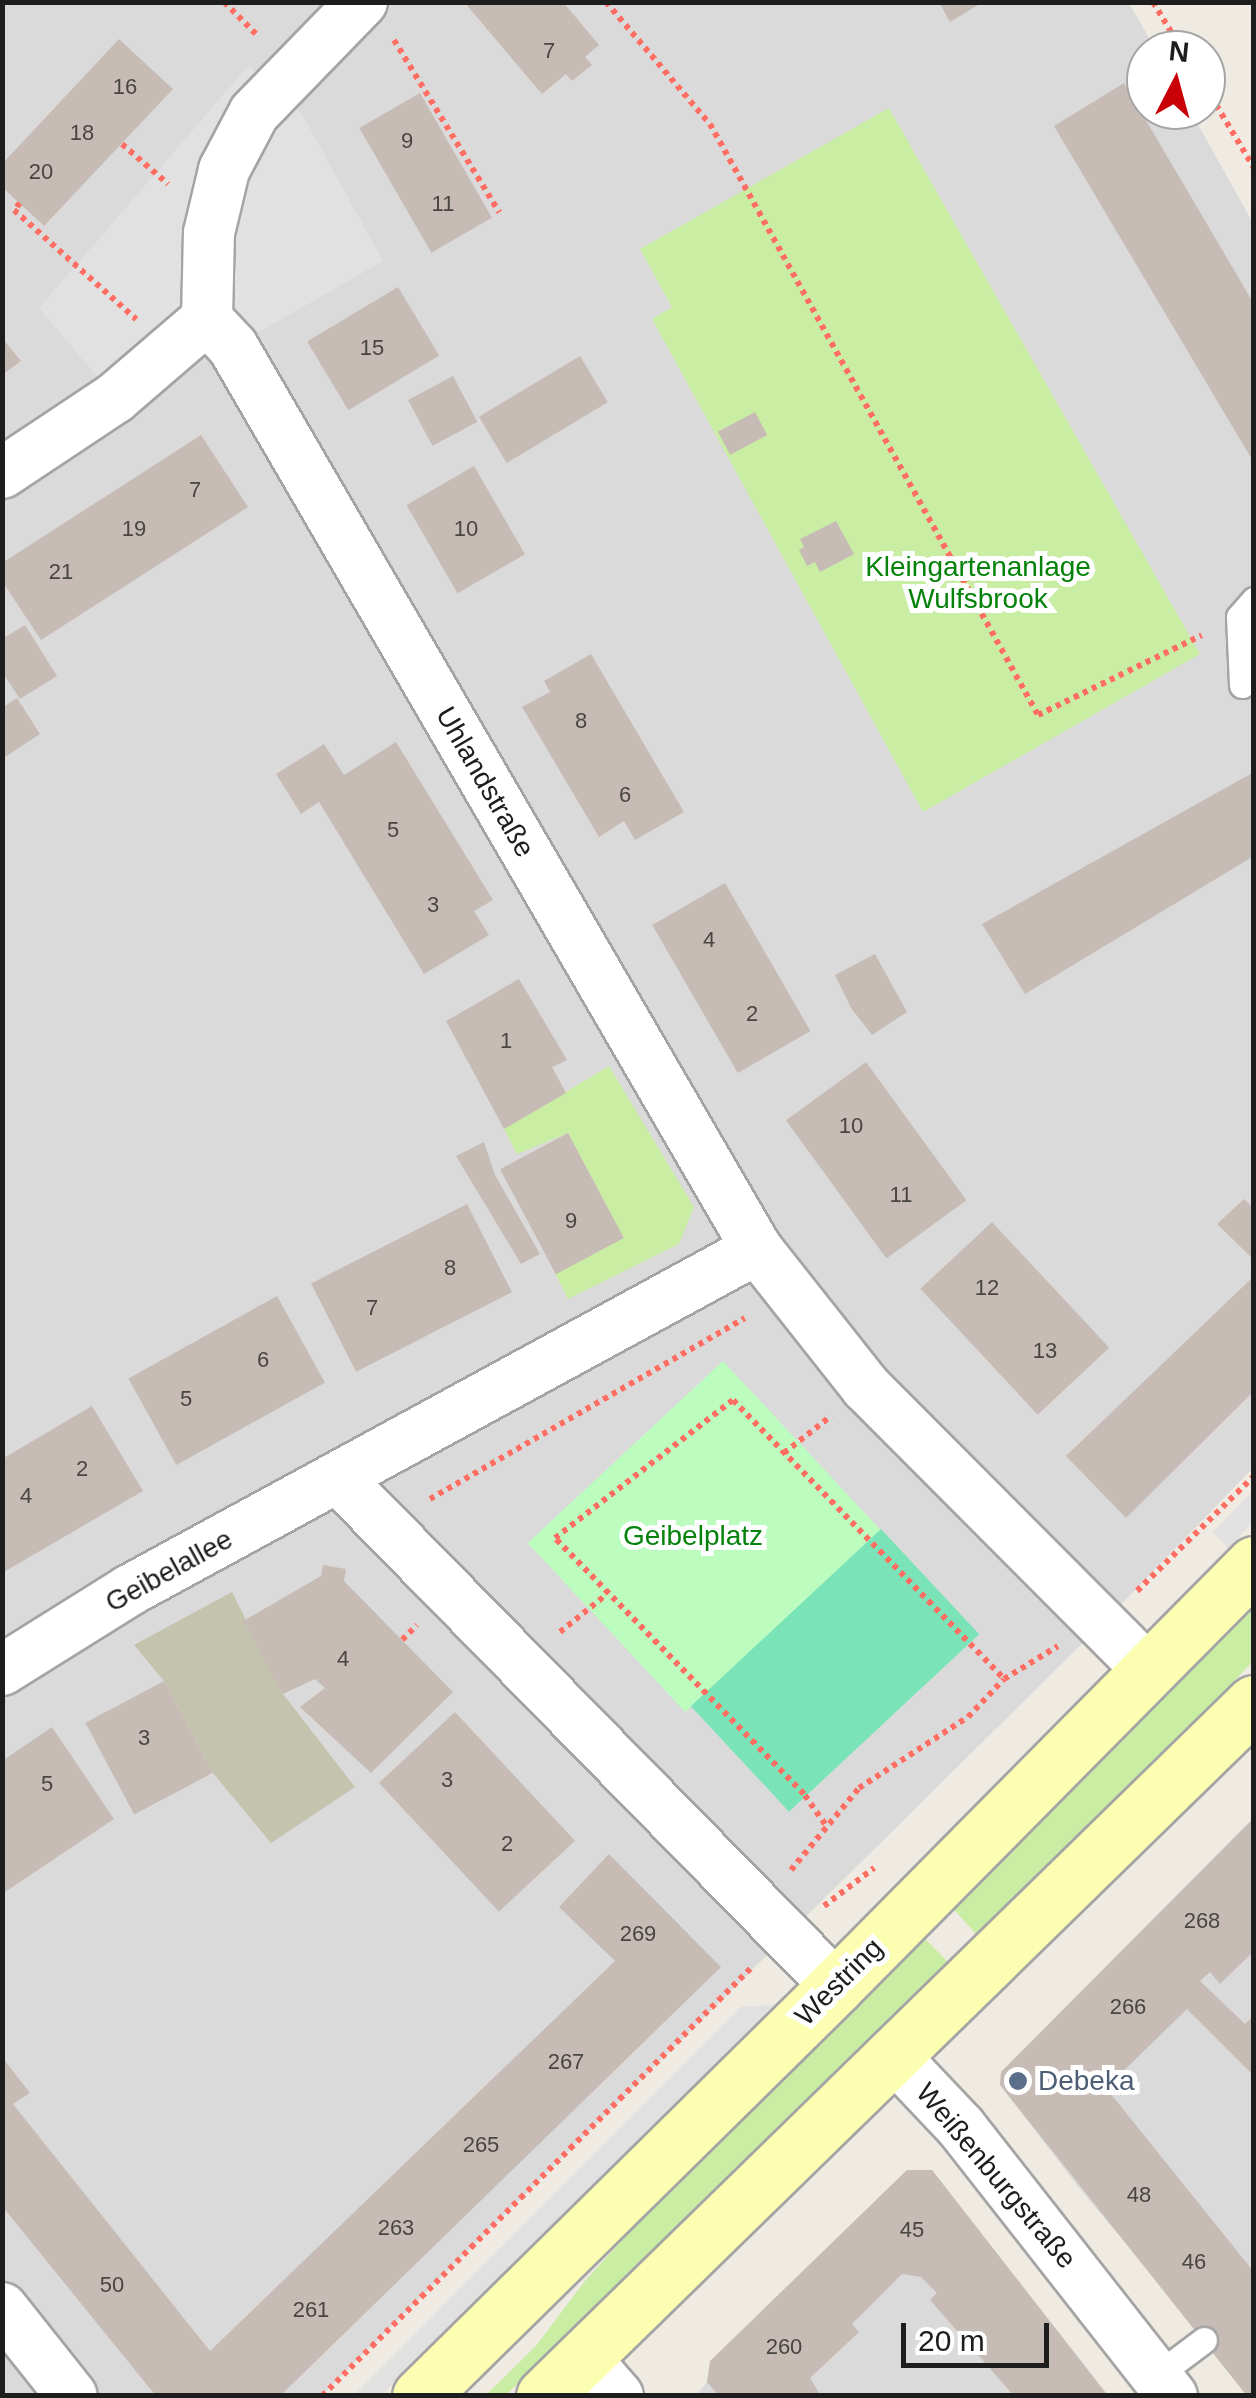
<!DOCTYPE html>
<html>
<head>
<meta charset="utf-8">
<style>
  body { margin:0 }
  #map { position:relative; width:1256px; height:2398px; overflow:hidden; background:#efeae2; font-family:Helvetica,sans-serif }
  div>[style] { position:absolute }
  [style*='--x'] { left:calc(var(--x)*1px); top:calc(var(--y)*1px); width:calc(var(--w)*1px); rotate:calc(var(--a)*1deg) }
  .residential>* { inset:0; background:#dbdada }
  .construction>* { inset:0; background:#c4c3ad }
  .grass>* { inset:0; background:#caeda4 }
  .park>* { inset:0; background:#bcfdbf; transform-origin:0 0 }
  .pitch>* { inset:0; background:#7ae4b8; transform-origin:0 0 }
  .parking>* { inset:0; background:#e1e1e1 }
  .building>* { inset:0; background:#c7bcb5; transform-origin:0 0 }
  .path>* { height:6px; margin-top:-3px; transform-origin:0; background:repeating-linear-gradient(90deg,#ff6e63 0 5px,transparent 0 10px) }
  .roads { filter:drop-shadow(2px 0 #a4a4a4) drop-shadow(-2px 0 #a4a4a4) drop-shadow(0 2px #a4a4a4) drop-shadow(0 -2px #a4a4a4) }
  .service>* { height:25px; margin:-12.5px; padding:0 12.5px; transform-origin:12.5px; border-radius:12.5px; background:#fff }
  .minor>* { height:50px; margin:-25px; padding:0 25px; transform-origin:25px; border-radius:25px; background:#fff }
  .secondary>* { height:55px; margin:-27.5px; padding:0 27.5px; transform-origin:27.5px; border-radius:27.5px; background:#fcfeb2 }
  .dots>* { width:28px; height:28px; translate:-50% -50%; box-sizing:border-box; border:5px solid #fff; border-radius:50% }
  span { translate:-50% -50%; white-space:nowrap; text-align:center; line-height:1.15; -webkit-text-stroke:10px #fff; paint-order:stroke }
  .number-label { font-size:22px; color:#484543 }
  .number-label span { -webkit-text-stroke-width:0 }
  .park-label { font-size:28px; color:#04820a }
  .street-label { font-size:28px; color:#1d1d1d }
  .service-label { font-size:28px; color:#4e5e75 }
  .left { translate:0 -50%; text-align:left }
  .frame { position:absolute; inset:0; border:5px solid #1d1d1d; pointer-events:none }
  .north { position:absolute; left:1126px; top:30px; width:100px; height:100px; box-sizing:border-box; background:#fff; border:2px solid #a5a5a5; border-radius:50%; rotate:6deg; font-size:28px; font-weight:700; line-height:40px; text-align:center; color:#1d1d1d }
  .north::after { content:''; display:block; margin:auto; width:35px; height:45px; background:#ca0007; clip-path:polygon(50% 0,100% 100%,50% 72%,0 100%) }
  .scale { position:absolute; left:901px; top:2323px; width:148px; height:45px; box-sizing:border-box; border:5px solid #1d1d1d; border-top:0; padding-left:12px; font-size:30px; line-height:35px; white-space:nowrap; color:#1d1d1d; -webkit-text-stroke:8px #fff; paint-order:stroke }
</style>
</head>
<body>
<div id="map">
  <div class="residential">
    <i style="clip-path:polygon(evenodd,3px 3px,1129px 3px,1156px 50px,1146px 50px,1146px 110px,1190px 110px,1253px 223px,1253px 1468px,1100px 1626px,322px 2395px,3px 2396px,3px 3px,640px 248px,1200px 655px,653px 319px,672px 308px,640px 248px)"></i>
    <i style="clip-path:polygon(1253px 1818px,1253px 2395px,1079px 2188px,1000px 2085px,1001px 2072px)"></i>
    <i style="clip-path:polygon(907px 2170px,932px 2170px,1108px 2395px,695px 2396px,804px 2271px)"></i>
  </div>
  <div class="construction">
    <i style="clip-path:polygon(232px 1592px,283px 1694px,355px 1787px,271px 1843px,213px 1773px,164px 1681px,134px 1645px)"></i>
  </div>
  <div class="grass">
    <i style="clip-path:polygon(889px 108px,1200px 654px,923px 812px,652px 319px,672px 307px,640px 249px)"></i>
    <i style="clip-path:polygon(609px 1066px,694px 1207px,679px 1244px,568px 1299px,555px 1273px,623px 1237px,568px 1133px,517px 1154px,504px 1129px)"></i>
    <i style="clip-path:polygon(1253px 1600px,1253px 1661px,1175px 1745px,976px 1934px,947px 1902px)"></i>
    <i style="clip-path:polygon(918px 1932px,949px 1963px,506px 2395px,485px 2396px,536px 2346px,584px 2282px,712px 2141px)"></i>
  </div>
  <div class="park">
    <i style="left:723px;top:1361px;width:231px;height:267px;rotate:47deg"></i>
  </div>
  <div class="pitch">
    <i style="left:881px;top:1529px;width:144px;height:260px;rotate:47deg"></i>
  </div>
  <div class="parking">
    <i style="clip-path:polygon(249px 65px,302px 114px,383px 261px,233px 347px,208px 319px,115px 398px,39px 308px)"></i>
    <i style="clip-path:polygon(1253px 1491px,1253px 1522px,1228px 1548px,1213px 1532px)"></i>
    <i style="clip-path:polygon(774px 2005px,382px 2395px,353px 2396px,741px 2007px)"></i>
  </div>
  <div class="building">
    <i style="clip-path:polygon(464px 2px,563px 2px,599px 45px,585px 57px,592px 65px,572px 81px,566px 74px,542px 94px)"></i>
    <i style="clip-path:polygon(939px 2px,983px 2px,950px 22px)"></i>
    <i style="clip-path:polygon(119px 39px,173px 89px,44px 226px,2px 187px,2px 164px)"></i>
    <i style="clip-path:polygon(1124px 83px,1254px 304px,1254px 463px,1054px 126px)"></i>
    <i style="left:420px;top:93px;width:144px;height:70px;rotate:60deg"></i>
    <i style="left:398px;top:287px;width:80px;height:106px;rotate:59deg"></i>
    <i style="clip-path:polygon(2px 338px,21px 361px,2px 375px)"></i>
    <i style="left:580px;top:356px;width:54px;height:118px;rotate:59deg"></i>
    <i style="left:453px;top:376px;width:52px;height:51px;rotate:62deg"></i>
    <i style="left:755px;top:412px;width:26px;height:42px;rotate:62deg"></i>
    <i style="clip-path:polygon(201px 435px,248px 507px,41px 640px,2px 581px,2px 563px)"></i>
    <i style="left:474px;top:466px;width:102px;height:78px;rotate:60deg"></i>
    <i style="clip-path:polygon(836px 521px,854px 554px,820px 572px,815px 562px,807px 566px,799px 550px,804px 547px,800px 539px)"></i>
    <i style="clip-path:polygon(25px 625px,57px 676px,20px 699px,2px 672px,2px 639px)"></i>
    <i style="clip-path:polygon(591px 654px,684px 812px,635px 840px,624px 821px,599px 837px,522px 707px,550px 692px,544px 681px)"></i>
    <i style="clip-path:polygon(17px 698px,40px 734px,2px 759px,2px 708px)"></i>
    <i style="clip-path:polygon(396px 742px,493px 900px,474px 911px,489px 935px,424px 974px,319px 802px,301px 814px,276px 774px,324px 744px,344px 775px)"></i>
    <i style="clip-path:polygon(1254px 772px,1254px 856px,1025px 994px,982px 924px)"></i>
    <i style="left:725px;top:883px;width:171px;height:84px;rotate:60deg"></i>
    <i style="clip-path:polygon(875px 954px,907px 1012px,872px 1035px,851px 1008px,835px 975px)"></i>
    <i style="clip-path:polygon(519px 979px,567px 1060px,552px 1067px,566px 1093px,504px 1129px,446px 1021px)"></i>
    <i style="left:866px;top:1062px;width:171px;height:99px;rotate:54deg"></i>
    <i style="left:568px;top:1133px;width:119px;height:77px;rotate:62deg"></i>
    <i style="clip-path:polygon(484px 1142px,495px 1175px,540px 1254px,521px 1264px,456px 1156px)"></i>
    <i style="clip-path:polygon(1244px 1199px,1254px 1209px,1254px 1260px,1217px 1224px)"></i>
    <i style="left:467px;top:1204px;width:99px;height:175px;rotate:63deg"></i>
    <i style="left:992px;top:1222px;width:172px;height:98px;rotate:47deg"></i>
    <i style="clip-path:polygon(1254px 1276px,1254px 1391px,1126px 1518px,1066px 1456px)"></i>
    <i style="left:277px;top:1296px;width:99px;height:170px;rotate:61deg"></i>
    <i style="clip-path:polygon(92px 1406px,143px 1491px,2px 1573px,2px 1459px)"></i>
    <i style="clip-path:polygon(323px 1565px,346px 1569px,344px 1581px,453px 1692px,371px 1773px,300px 1707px,325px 1688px,315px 1679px,283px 1694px,243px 1621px,321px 1576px)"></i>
    <i style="left:164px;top:1681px;width:104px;height:89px;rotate:62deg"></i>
    <i style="left:455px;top:1712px;width:176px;height:104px;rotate:47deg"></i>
    <i style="clip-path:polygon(52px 1727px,114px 1819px,2px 1894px,2px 1761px)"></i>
    <i style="clip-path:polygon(1254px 1818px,1253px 1952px,1220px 1984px,1210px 1972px,1200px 1981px,1245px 2024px,1254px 2015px,1254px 2076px,1187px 2009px,1106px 2088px,1254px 2272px,1254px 2396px,1247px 2396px,1000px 2085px,1001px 2072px)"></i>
    <i style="clip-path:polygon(609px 1854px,721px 1967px,280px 2396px,156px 2396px,2px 2206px,2px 2057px,30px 2093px,13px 2104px,210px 2351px,615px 1961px,559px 1907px)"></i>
    <i style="clip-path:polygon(907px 2170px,932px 2170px,1108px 2396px,1014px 2396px,930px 2300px,937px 2293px,921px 2277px,902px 2274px,852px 2324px,859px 2332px,810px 2378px,821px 2396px,719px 2396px,707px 2382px,710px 2361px)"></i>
  </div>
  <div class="path">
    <i style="--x:224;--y:2;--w:49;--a:45"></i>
    <i style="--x:606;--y:2;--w:160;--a:49.6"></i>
    <i style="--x:710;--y:124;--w:676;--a:60.97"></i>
    <i style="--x:1038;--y:715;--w:182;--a:-26"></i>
    <i style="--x:1153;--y:2;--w:56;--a:58.9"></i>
    <i style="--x:394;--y:40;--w:202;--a:58.6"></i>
    <i style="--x:1206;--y:88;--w:93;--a:59"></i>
    <i style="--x:122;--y:144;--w:61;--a:41"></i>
    <i style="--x:20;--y:203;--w:9;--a:131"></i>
    <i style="--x:14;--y:210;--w:164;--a:41.8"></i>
    <i style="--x:784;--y:1453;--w:60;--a:-38.2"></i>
    <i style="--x:430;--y:1499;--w:363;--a:-29.9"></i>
    <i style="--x:1137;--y:1591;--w:164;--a:-44.5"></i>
    <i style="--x:560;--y:1632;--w:60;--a:-39"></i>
    <i style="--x:402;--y:1640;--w:21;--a:-45"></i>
    <i style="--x:825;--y:1824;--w:37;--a:-125"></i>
    <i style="--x:804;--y:1794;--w:357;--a:-134.2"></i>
    <i style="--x:555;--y:1538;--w:225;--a:-37.8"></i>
    <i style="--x:733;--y:1400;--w:389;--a:45.8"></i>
    <i style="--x:791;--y:1870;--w:107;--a:-50.3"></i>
    <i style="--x:859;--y:1788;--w:130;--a:-33.1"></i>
    <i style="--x:968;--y:1717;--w:52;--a:-46.5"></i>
    <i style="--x:1004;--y:1679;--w:63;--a:-31.4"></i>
    <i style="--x:824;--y:1906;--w:63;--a:-37.2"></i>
    <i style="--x:322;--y:2396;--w:605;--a:-44.93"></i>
  </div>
  <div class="roads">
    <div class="service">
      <i style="--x:1242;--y:685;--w:68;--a:-92.5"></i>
      <i style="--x:1239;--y:617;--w:23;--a:-49"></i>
      <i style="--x:1156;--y:2376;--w:60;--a:-36.9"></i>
    </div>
    <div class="minor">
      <i style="--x:207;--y:319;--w:38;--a:47"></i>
      <i style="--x:233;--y:347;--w:1043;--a:59.85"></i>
      <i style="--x:757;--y:1249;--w:176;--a:51.7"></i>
      <i style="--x:866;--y:1387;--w:398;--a:45.1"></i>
      <i style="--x:2;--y:473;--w:136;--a:-33.6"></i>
      <i style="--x:115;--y:398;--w:121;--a:-40.7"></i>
      <i style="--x:207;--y:319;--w:86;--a:-88.7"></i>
      <i style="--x:209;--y:233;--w:65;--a:-76.6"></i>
      <i style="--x:224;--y:170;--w:64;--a:-62.2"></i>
      <i style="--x:254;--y:113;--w:155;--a:-45.8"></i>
      <i style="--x:339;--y:1479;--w:710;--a:45.57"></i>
      <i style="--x:2;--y:1670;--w:151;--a:-32"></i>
      <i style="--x:130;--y:1590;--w:714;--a:-28.54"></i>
      <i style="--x:892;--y:2054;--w:100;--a:46.6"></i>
      <i style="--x:961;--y:2127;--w:342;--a:51.9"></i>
      <i style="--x:2;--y:2308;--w:112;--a:51.5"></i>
      <i style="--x:583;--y:2356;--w:53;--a:48.8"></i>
    </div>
    <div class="secondary">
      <i style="--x:420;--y:2396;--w:584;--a:-44.58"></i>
      <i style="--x:836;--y:1986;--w:594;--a:-45.27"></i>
      <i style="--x:544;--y:2396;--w:992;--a:-44.31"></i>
    </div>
  </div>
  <div class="dots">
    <i style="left:1018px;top:2081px;background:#5c6f8a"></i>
  </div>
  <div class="number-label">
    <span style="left:549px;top:51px">7</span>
    <span style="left:125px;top:87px">16</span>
    <span style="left:82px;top:133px">18</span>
    <span style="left:407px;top:141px">9</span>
    <span style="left:41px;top:172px">20</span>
    <span style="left:443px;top:204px">11</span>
    <span style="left:372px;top:348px">15</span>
    <span style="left:195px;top:490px">7</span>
    <span style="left:134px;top:529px">19</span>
    <span style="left:466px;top:529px">10</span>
    <span style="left:61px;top:572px">21</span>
    <span style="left:581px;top:721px">8</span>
    <span style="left:625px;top:795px">6</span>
    <span style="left:393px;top:830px">5</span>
    <span style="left:433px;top:905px">3</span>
    <span style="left:709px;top:940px">4</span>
    <span style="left:752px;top:1014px">2</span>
    <span style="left:506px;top:1041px">1</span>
    <span style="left:851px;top:1126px">10</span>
    <span style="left:901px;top:1195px">11</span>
    <span style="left:571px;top:1221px">9</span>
    <span style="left:450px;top:1268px">8</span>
    <span style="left:987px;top:1288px">12</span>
    <span style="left:372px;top:1308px">7</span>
    <span style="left:1045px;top:1351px">13</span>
    <span style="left:263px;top:1360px">6</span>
    <span style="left:186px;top:1399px">5</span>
    <span style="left:82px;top:1469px">2</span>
    <span style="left:26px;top:1496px">4</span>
    <span style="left:343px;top:1659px">4</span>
    <span style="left:144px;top:1738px">3</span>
    <span style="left:447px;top:1780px">3</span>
    <span style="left:47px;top:1784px">5</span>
    <span style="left:507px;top:1844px">2</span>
    <span style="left:1202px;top:1921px">268</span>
    <span style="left:638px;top:1934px">269</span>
    <span style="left:1128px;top:2007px">266</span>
    <span style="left:566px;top:2062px">267</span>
    <span style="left:481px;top:2145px">265</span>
    <span style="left:1139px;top:2195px">48</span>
    <span style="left:396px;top:2228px">263</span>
    <span style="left:912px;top:2230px">45</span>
    <span style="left:1194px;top:2262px">46</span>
    <span style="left:112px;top:2285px">50</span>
    <span style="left:311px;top:2310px">261</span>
    <span style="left:784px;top:2347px">260</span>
  </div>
  <div class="park-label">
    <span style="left:978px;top:583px">Kleingartenanlage<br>Wulfsbrook</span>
    <span style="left:693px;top:1536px">Geibelplatz</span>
  </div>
  <div class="street-label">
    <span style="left:485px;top:782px;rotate:60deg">Uhlandstraße</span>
    <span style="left:169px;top:1571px;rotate:-29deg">Geibelallee</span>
    <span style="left:839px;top:1982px;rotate:-45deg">Westring</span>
    <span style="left:996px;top:2176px;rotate:50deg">Weißenburgstraße</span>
  </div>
  <div class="service-label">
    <span class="left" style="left:1038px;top:2081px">Debeka</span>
  </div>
  <div class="frame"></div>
  <div class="north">N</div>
  <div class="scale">20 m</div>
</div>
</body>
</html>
